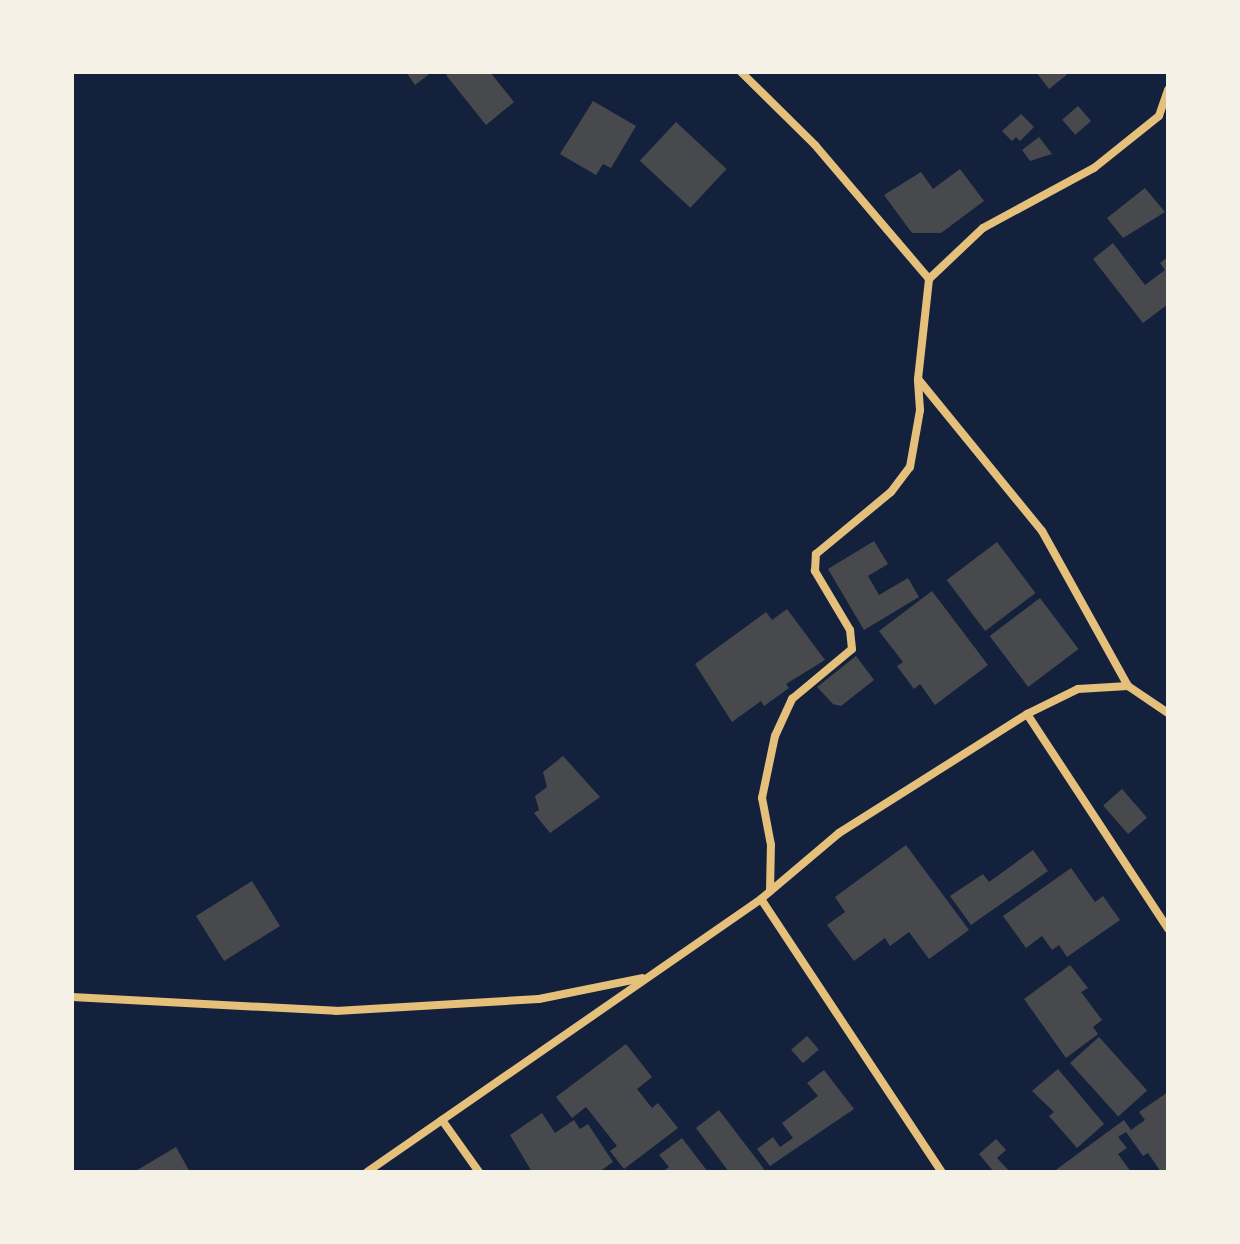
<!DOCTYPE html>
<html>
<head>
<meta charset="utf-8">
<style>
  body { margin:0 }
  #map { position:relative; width:1240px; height:1244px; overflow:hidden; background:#14213d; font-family:"Public Sans",sans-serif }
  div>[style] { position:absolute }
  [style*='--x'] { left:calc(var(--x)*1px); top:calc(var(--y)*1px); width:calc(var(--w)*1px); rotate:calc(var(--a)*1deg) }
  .building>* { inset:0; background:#48494c; transform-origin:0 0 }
  .minor>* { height:8px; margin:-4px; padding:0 4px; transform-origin:4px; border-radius:4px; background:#e5c07b }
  span { translate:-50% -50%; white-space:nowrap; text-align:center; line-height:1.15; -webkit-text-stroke:8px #f6f1e7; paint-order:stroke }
  .frame { position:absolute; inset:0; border:74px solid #f6f1e7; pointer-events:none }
</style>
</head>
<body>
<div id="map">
  <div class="building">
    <i style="clip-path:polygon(406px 72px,432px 72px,415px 85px)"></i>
    <i style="clip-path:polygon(450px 72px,490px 72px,514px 102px,486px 125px,446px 75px)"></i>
    <i style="clip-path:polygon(1036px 72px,1070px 72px,1049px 89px)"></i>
    <i style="clip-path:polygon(593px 101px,636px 126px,611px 168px,603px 164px,596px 175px,560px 154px)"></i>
    <i style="left:1078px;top:106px;width:20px;height:21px;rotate:49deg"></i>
    <i style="clip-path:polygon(1021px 114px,1034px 127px,1020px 141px,1016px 137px,1012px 141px,1002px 131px)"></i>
    <i style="left:676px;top:122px;width:69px;height:53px;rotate:43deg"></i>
    <i style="clip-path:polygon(1039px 137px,1052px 154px,1030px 161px,1022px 150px)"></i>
    <i style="clip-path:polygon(960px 169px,984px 201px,941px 233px,912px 233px,884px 195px,921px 172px,933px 189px)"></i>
    <i style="clip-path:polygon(1145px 188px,1165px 212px,1123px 238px,1107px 218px)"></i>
    <i style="clip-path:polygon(1113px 243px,1145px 285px,1165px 270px,1160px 263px,1168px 257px,1168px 304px,1143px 323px,1093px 259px)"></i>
    <i style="clip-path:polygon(874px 541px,888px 564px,868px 576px,879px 595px,908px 578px,919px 597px,864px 630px,828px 569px)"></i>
    <i style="left:997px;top:542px;width:64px;height:63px;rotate:53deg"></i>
    <i style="clip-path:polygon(932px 591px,988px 665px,935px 705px,920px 684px,914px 689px,897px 666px,903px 662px,879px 631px)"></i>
    <i style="left:1040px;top:598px;width:64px;height:63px;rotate:53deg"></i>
    <i style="clip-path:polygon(787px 609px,825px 660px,786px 684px,789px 688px,764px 706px,761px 701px,732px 722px,695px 664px,766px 612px,772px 620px)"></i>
    <i style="clip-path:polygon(856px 656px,874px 680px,841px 706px,833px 704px,817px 687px)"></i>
    <i style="clip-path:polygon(563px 756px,600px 797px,550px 833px,534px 813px,539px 810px,535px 796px,547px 787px,543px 772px)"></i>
    <i style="left:1122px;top:789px;width:38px;height:25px;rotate:49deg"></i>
    <i style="clip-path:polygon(906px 845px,969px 930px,929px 959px,909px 932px,890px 946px,885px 938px,854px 961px,827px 925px,845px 912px,835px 897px)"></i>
    <i style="clip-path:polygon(1033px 850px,1048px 871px,971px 925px,950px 896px,983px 874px,989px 882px)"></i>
    <i style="clip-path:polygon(1071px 868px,1095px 902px,1103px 896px,1120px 920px,1067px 957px,1059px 945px,1052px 950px,1042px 936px,1026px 948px,1003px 916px)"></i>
    <i style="left:252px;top:881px;width:53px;height:66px;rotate:58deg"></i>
    <i style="clip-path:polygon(1070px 965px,1088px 988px,1081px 992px,1102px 1020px,1093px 1027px,1098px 1034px,1066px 1058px,1024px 999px)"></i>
    <i style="left:807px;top:1036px;width:18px;height:21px;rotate:49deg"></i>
    <i style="left:1099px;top:1037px;width:72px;height:39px;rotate:48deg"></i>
    <i style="clip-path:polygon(626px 1044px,652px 1077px,637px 1089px,652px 1108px,658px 1103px,678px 1128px,624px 1169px,610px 1151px,617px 1146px,586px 1107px,572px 1118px,556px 1097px)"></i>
    <i style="clip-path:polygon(1058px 1069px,1104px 1124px,1077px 1148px,1049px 1116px,1054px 1112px,1032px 1091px)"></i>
    <i style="clip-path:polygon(824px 1070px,854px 1109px,770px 1166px,757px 1149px,773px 1137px,780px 1147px,793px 1138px,782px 1123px,818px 1096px,807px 1083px)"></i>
    <i style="clip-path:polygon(1168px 1092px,1168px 1172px,1161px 1172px,1148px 1153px,1143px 1156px,1126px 1132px,1118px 1137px,1127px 1148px,1118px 1154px,1131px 1172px,1053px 1172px,1124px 1120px,1131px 1130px,1145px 1120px,1139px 1112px)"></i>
    <i style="clip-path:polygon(719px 1110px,764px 1169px,760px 1172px,729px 1172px,696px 1128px)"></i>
    <i style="clip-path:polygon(542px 1113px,555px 1133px,574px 1120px,580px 1129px,588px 1124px,613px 1162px,599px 1172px,532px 1172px,510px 1135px)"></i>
    <i style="clip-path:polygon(682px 1138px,708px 1172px,662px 1172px,669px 1167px,659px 1155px)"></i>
    <i style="clip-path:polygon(996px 1139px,1006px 1150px,997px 1158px,1010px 1172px,994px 1172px,979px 1154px)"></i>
    <i style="clip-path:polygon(176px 1147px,190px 1172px,134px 1172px)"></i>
  </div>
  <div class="minor">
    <i style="--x:741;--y:72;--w:104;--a:44.6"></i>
    <i style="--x:815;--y:145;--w:176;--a:49.6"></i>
    <i style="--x:1128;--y:686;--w:177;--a:-119"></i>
    <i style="--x:1042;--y:531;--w:196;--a:-129.2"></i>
    <i style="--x:918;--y:379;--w:101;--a:-83.7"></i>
    <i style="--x:929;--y:279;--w:74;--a:-43.4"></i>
    <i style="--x:983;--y:228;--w:126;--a:-28.4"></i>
    <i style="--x:1094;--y:168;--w:83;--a:-38.7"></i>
    <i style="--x:1159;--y:116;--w:28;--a:-71"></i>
    <i style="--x:1027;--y:714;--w:257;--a:56.7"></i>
    <i style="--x:770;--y:891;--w:46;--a:-88.8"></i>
    <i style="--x:771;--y:845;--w:48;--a:-100.8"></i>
    <i style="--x:762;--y:798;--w:63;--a:-78.2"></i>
    <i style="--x:775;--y:736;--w:41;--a:-65.3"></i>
    <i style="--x:792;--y:699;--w:78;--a:-39.8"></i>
    <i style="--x:852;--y:649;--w:19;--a:-96"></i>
    <i style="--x:850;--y:630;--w:69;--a:-120.7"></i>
    <i style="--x:815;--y:571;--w:17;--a:-87"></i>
    <i style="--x:816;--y:554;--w:97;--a:-39.6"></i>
    <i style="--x:891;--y:492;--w:31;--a:-53"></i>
    <i style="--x:910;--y:467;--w:58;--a:-80"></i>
    <i style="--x:920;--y:410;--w:30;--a:-94"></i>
    <i style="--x:761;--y:899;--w:328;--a:56.5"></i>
    <i style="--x:72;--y:997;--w:264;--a:3"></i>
    <i style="--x:336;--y:1011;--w:203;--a:-3.4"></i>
    <i style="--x:539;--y:999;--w:105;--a:-11.5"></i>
    <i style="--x:442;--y:1120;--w:64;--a:54.6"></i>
    <i style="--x:367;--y:1172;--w:479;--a:-34.7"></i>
    <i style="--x:761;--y:899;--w:102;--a:-40.2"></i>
    <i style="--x:839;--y:833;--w:222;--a:-32.3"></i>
    <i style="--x:1027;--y:714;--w:57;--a:-26.1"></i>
    <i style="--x:1078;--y:689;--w:50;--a:-3.4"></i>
    <i style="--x:1128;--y:686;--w:48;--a:34"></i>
  </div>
  <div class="frame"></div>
</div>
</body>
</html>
